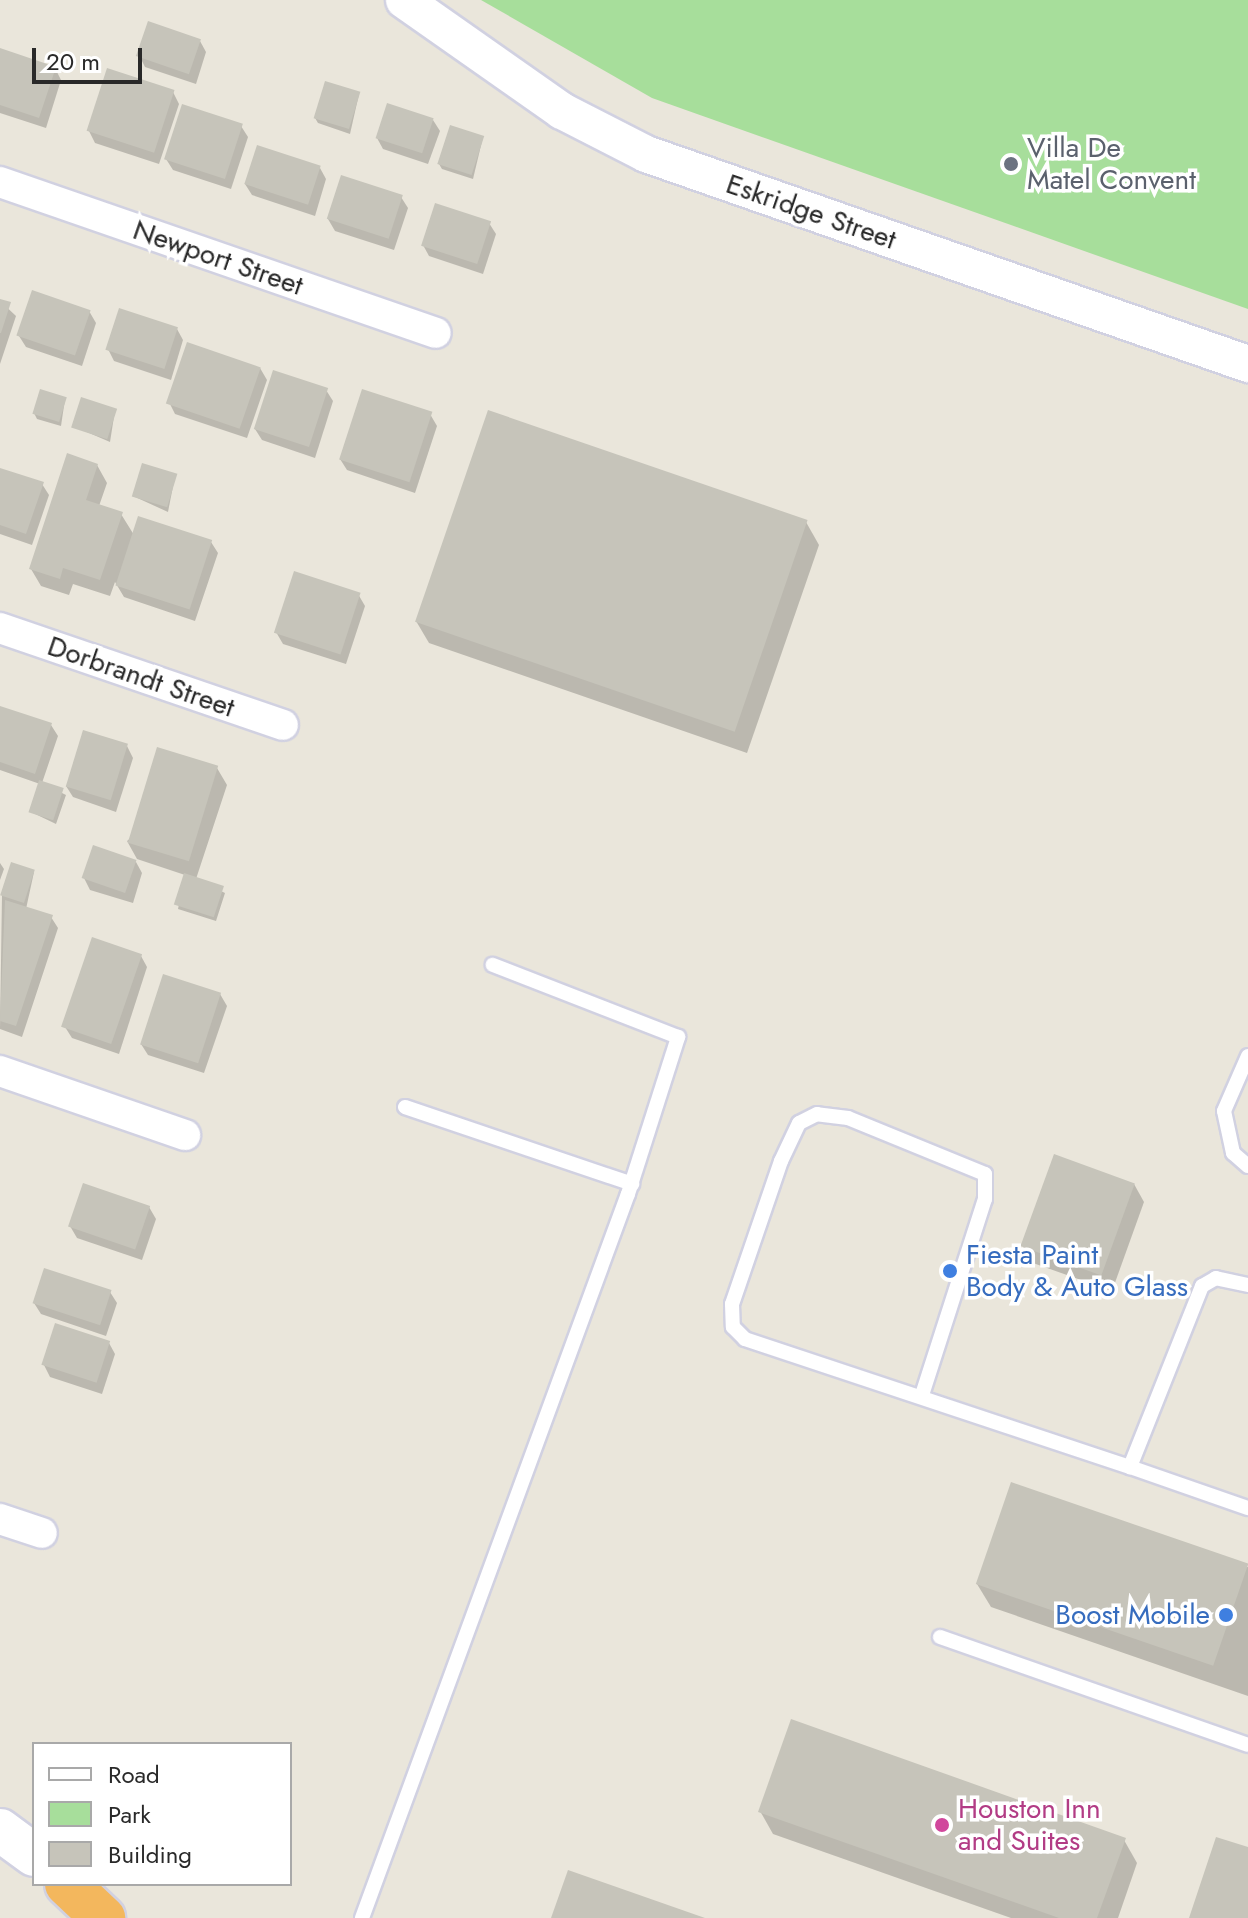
<!DOCTYPE html>
<html>
<head>
<meta charset="utf-8">
<style>
  body { margin:0 }
  #map { position:relative; width:1248px; height:1918px; overflow:hidden; background:#eae6db; font-family:Jost,sans-serif }
  div>[style] { position:absolute }
  [style*='--x'] { left:calc(var(--x)*1px); top:calc(var(--y)*1px); width:calc(var(--w)*1px); rotate:calc(var(--a)*1deg) }
  .green>* { inset:0; background:#a7de9b }
  .shadow>* { inset:0; background:#0003 }
  .building>* { inset:0; background:#c6c4ba; transform-origin:0 0 }
  .roads { filter:drop-shadow(2px 0 #d1d1e1) drop-shadow(-2px 0 #d1d1e1) drop-shadow(0 2px #d1d1e1) drop-shadow(0 -2px #d1d1e1) }
  .service>* { height:14px; margin:-7px; padding:0 7px; transform-origin:7px; border-radius:7px; background:#fff }
  .minor>* { height:30px; margin:-15px; padding:0 15px; transform-origin:15px; border-radius:15px; background:#fff }
  .tertiary>* { height:36px; margin:-18px; padding:0 18px; transform-origin:18px; border-radius:18px; background:#fff }
  .secondary>* { height:42px; margin:-21px; padding:0 21px; transform-origin:21px; border-radius:21px; background:#fff }
  .motorway>* { height:44px; margin:-22px; padding:0 22px; transform-origin:22px; border-radius:22px; background:#f3b75d }
  .dots>* { width:22px; height:22px; translate:-50% -50%; box-sizing:border-box; border:4px solid #fff; border-radius:50% }
  span { translate:-50% -50%; white-space:nowrap; text-align:center; line-height:1.15; -webkit-text-stroke:7px #fff; paint-order:stroke }
  .worship-label { font-size:28px; color:#5b616d }
  .left { translate:0 -50%; text-align:left }
  .street-label { font-size:28px; color:#292929 }
  .shop-label { font-size:28px; color:#366cbe }
  .right { translate:-100% -50%; text-align:right }
  .hotel-label { font-size:28px; color:#b23c85 }
  .legend { position:absolute; left:32px; top:1742px; width:260px; height:144px; box-sizing:border-box; background:#fff; border:2px solid #a9a9a9; margin:0; padding:10px 14px; list-style:none; font-size:24px; color:#292929 }
  .legend li { display:flex; align-items:center; gap:16px; height:40px }
  .legend b { width:40px; border:2px solid #a9a9a9 }
  .scale { position:absolute; left:32px; top:48px; width:110px; height:36px; box-sizing:border-box; border:4px solid #292929; border-top:0; padding-left:10px; font-size:24px; line-height:28px; white-space:nowrap; color:#292929; -webkit-text-stroke:6px #fff; paint-order:stroke }
</style>
</head>
<body>
<div id="map">
  <div class="green">
    <i style="clip-path:polygon(481px 0,1248px 0,1248px 309px,652px 98px)"></i>
  </div>
  <div class="shadow">
    <i style="clip-path:polygon(200px 41px,206px 52px,196px 84px,145px 67px,139px 55px)"></i>
    <i style="clip-path:polygon(0 50px,55px 68px,61px 80px,46px 128px,0 113px)"></i>
    <i style="clip-path:polygon(173px 92px,179px 104px,159px 164px,95px 143px,89px 131px)"></i>
    <i style="clip-path:polygon(359px 94px,350px 134px,318px 123px,315px 118px)"></i>
    <i style="clip-path:polygon(433px 120px,440px 131px,428px 164px,383px 149px,377px 138px)"></i>
    <i style="clip-path:polygon(241px 126px,248px 137px,231px 189px,173px 170px,166px 159px)"></i>
    <i style="clip-path:polygon(483px 137px,473px 179px,442px 169px,439px 164px)"></i>
    <i style="clip-path:polygon(320px 168px,326px 179px,315px 216px,252px 195px,245px 184px)"></i>
    <i style="clip-path:polygon(401px 197px,408px 208px,394px 250px,335px 231px,328px 219px)"></i>
    <i style="clip-path:polygon(489px 223px,496px 234px,483px 274px,429px 256px,423px 245px)"></i>
    <i style="clip-path:polygon(0 301px,16px 316px,0 364px)"></i>
    <i style="clip-path:polygon(89px 311px,96px 323px,82px 366px,26px 347px,19px 336px)"></i>
    <i style="clip-path:polygon(177px 329px,183px 340px,171px 380px,114px 361px,108px 349px)"></i>
    <i style="clip-path:polygon(260px 368px,267px 380px,247px 438px,175px 414px,169px 402px)"></i>
    <i style="clip-path:polygon(326px 390px,333px 401px,315px 458px,262px 440px,255px 429px)"></i>
    <i style="clip-path:polygon(65px 399px,61px 426px,37px 419px,34px 413px)"></i>
    <i style="clip-path:polygon(115px 410px,110px 442px,73px 426px)"></i>
    <i style="clip-path:polygon(430px 414px,437px 426px,415px 493px,347px 470px,340px 459px)"></i>
    <i style="clip-path:polygon(97px 465px,107px 483px,99px 506px,121px 514px,134px 535px,211px 542px,218px 553px,195px 621px,124px 597px,115px 582px,110px 596px,73px 584px,69px 595px,41px 586px,31px 569px)"></i>
    <i style="clip-path:polygon(0 470px,42px 484px,49px 495px,32px 545px,0 534px)"></i>
    <i style="clip-path:polygon(175px 476px,168px 512px,133px 496px)"></i>
    <i style="clip-path:polygon(806px 522px,819px 545px,747px 753px,429px 643px,416px 621px)"></i>
    <i style="clip-path:polygon(358px 594px,365px 606px,346px 664px,283px 644px,276px 632px)"></i>
    <i style="clip-path:polygon(0 708px,51px 725px,58px 736px,42px 783px,66px 795px,56px 824px,31px 812px,40px 784px,0 770px)"></i>
    <i style="clip-path:polygon(127px 746px,133px 758px,116px 812px,73px 797px,66px 786px)"></i>
    <i style="clip-path:polygon(217px 768px,227px 785px,196px 879px,225px 893px,216px 921px,178px 909px,185px 875px,137px 859px,127px 841px)"></i>
    <i style="clip-path:polygon(136px 862px,142px 873px,133px 903px,90px 890px,84px 878px)"></i>
    <i style="clip-path:polygon(0 863px,4px 869px,0 880px)"></i>
    <i style="clip-path:polygon(34px 872px,26px 909px,51px 917px,58px 928px,22px 1037px,0 1029px,2px 894px)"></i>
    <i style="clip-path:polygon(141px 956px,147px 967px,119px 1054px,72px 1038px,65px 1027px)"></i>
    <i style="clip-path:polygon(220px 994px,227px 1006px,204px 1073px,148px 1055px,141px 1044px)"></i>
    <i style="clip-path:polygon(1134px 1184px,1144px 1202px,1112px 1291px,1033px 1263px,1023px 1246px)"></i>
    <i style="clip-path:polygon(149px 1207px,156px 1219px,142px 1260px,77px 1238px,70px 1226px)"></i>
    <i style="clip-path:polygon(110px 1292px,117px 1303px,106px 1336px,41px 1314px,34px 1303px)"></i>
    <i style="clip-path:polygon(109px 1343px,115px 1354px,102px 1394px,50px 1377px,44px 1365px)"></i>
    <i style="clip-path:polygon(1248px 1567px,1248px 1696px,991px 1607px,977px 1584px)"></i>
    <i style="clip-path:polygon(760px 1811px,1124px 1840px,1137px 1863px,1118px 1918px,1011px 1918px,773px 1834px)"></i>
  </div>
  <div class="building">
    <i style="left:148px;top:21px;width:56px;height:37px;rotate:19deg"></i>
    <i style="clip-path:polygon(0 48px,56px 67px,39px 118px,0 105px)"></i>
    <i style="left:107px;top:68px;width:71px;height:66px;rotate:18deg"></i>
    <i style="left:325px;top:81px;width:37px;height:39px;rotate:17deg"></i>
    <i style="left:387px;top:103px;width:49px;height:37px;rotate:18deg"></i>
    <i style="left:182px;top:104px;width:64px;height:58px;rotate:18deg"></i>
    <i style="left:450px;top:125px;width:36px;height:41px;rotate:18deg"></i>
    <i style="left:257px;top:145px;width:67px;height:41px;rotate:18deg"></i>
    <i style="left:341px;top:175px;width:65px;height:46px;rotate:18deg"></i>
    <i style="left:435px;top:203px;width:59px;height:45px;rotate:18deg"></i>
    <i style="left:32px;top:290px;width:62px;height:48px;rotate:19deg"></i>
    <i style="clip-path:polygon(0 299px,11px 302px,1px 333px,0 333px)"></i>
    <i style="left:119px;top:308px;width:62px;height:44px;rotate:18deg"></i>
    <i style="left:187px;top:342px;width:78px;height:65px;rotate:19deg"></i>
    <i style="left:273px;top:370px;width:58px;height:62px;rotate:18deg"></i>
    <i style="left:40px;top:389px;width:28px;height:26px;rotate:17deg"></i>
    <i style="left:362px;top:389px;width:74px;height:74px;rotate:18deg"></i>
    <i style="left:81px;top:397px;width:38px;height:32px;rotate:18deg"></i>
    <i style="left:488px;top:410px;width:338px;height:224px;rotate:19deg"></i>
    <i style="clip-path:polygon(67px 453px,98px 464px,86px 500px,123px 512px,100px 580px,63px 568px,60px 579px,29px 569px)"></i>
    <i style="left:142px;top:463px;width:37px;height:35px;rotate:17deg"></i>
    <i style="clip-path:polygon(0 468px,44px 482px,26px 534px,0 525px)"></i>
    <i style="left:138px;top:516px;width:78px;height:73px;rotate:18deg"></i>
    <i style="left:294px;top:571px;width:70px;height:65px;rotate:18deg"></i>
    <i style="clip-path:polygon(0 706px,52px 723px,35px 774px,0 762px)"></i>
    <i style="left:83px;top:730px;width:47px;height:59px;rotate:17deg"></i>
    <i style="left:157px;top:747px;width:64px;height:100px;rotate:17deg"></i>
    <i style="left:39px;top:780px;width:26px;height:34px;rotate:18deg"></i>
    <i style="left:93px;top:845px;width:46px;height:35px;rotate:19deg"></i>
    <i style="left:11px;top:862px;width:25px;height:35px;rotate:18deg"></i>
    <i style="left:184px;top:873px;width:42px;height:33px;rotate:18deg"></i>
    <i style="clip-path:polygon(5px 900px,53px 915px,16px 1026px,0 1021px)"></i>
    <i style="left:92px;top:937px;width:53px;height:95px;rotate:19deg"></i>
    <i style="left:163px;top:974px;width:61px;height:74px;rotate:18deg"></i>
    <i style="left:1054px;top:1154px;width:86px;height:98px;rotate:20deg"></i>
    <i style="left:83px;top:1183px;width:71px;height:46px;rotate:19deg"></i>
    <i style="left:44px;top:1268px;width:71px;height:37px;rotate:18deg"></i>
    <i style="left:55px;top:1323px;width:58px;height:44px;rotate:18deg"></i>
    <i style="left:1011px;top:1482px;width:251px;height:108px;rotate:19deg"></i>
    <i style="clip-path:polygon(791px 1719px,1126px 1838px,1097px 1918px,1059px 1918px,758px 1812px)"></i>
    <i style="clip-path:polygon(1216px 1837px,1248px 1847px,1248px 1918px,1189px 1918px)"></i>
    <i style="clip-path:polygon(568px 1870px,705px 1918px,551px 1918px)"></i>
  </div>
  <div class="roads">
    <div class="service">
      <i style="--x:1248;--y:1056;--w:60;--a:113.6"></i>
      <i style="--x:1224;--y:1111;--w:43;--a:77.9"></i>
      <i style="--x:1233;--y:1153;--w:20;--a:41"></i>
      <i style="--x:405;--y:1107;--w:240;--a:18.7"></i>
      <i style="--x:1248;--y:1285;--w:33;--a:-168"></i>
      <i style="--x:1216;--y:1278;--w:16;--a:150"></i>
      <i style="--x:1202;--y:1286;--w:195;--a:111.7"></i>
      <i style="--x:1130;--y:1467;--w:125;--a:19.2"></i>
      <i style="--x:922;--y:1395;--w:206;--a:-72.2"></i>
      <i style="--x:985;--y:1199;--w:25;--a:-90"></i>
      <i style="--x:985;--y:1174;--w:148;--a:-157.8"></i>
      <i style="--x:848;--y:1118;--w:31;--a:-173"></i>
      <i style="--x:817;--y:1114;--w:20;--a:153"></i>
      <i style="--x:799;--y:1123;--w:42;--a:115.3"></i>
      <i style="--x:781;--y:1161;--w:151;--a:108.9"></i>
      <i style="--x:732;--y:1304;--w:23;--a:88"></i>
      <i style="--x:733;--y:1327;--w:17;--a:45"></i>
      <i style="--x:745;--y:1339;--w:406;--a:18.4"></i>
      <i style="--x:940;--y:1637;--w:326;--a:19.3"></i>
      <i style="--x:362;--y:1918;--w:771;--a:-69.83"></i>
      <i style="--x:628;--y:1194;--w:165;--a:-72.3"></i>
      <i style="--x:678;--y:1037;--w:199;--a:-158.7"></i>
    </div>
    <div class="minor">
      <i style="--x:0;--y:182;--w:461;--a:19.1"></i>
      <i style="--x:0;--y:628;--w:299;--a:18.9"></i>
      <i style="--x:0;--y:1071;--w:196;--a:19.1"></i>
      <i style="--x:0;--y:1519;--w:44;--a:18.4"></i>
    </div>
    <div class="tertiary">
      <i style="--x:404;--y:0;--w:193;--a:35.1"></i>
      <i style="--x:562;--y:111;--w:94;--a:27.1"></i>
      <i style="--x:646;--y:154;--w:638;--a:19.23"></i>
    </div>
    <div class="secondary">
      <i style="--x:0;--y:1830;--w:42;--a:36.3"></i>
    </div>
    <div class="motorway">
      <i style="--x:67;--y:1884;--w:50;--a:43.4"></i>
    </div>
  </div>
  <div class="dots">
    <i style="left:1011px;top:164px;background:#6b7280"></i>
    <i style="left:950px;top:1271px;background:#3f7fe0"></i>
    <i style="left:1226px;top:1615px;background:#3f7fe0"></i>
    <i style="left:942px;top:1825px;background:#d1479c"></i>
  </div>
  <div class="worship-label">
    <span class="left" style="left:1027px;top:164px">Villa De<br>Matel Convent</span>
  </div>
  <div class="street-label">
    <span style="left:811px;top:212px;rotate:19deg">Eskridge Street</span>
    <span style="left:218px;top:258px;rotate:19deg">Newport Street</span>
    <span style="left:141px;top:677px;rotate:19deg">Dorbrandt Street</span>
  </div>
  <div class="shop-label">
    <span class="left" style="left:966px;top:1271px">Fiesta Paint<br>Body &amp; Auto Glass</span>
    <span class="right" style="left:1210px;top:1615px">Boost Mobile</span>
  </div>
  <div class="hotel-label">
    <span class="left" style="left:958px;top:1825px">Houston Inn<br>and Suites</span>
  </div>
  <ul class="legend">
  <li><b style="height:10px;background:#fff"></b>Road</li>
  <li><b style="height:22px;background:#a7de9b"></b>Park</li>
  <li><b style="height:22px;background:#c6c4ba"></b>Building</li>
  </ul>
  <div class="scale">20 m</div>
</div>
</body>
</html>
